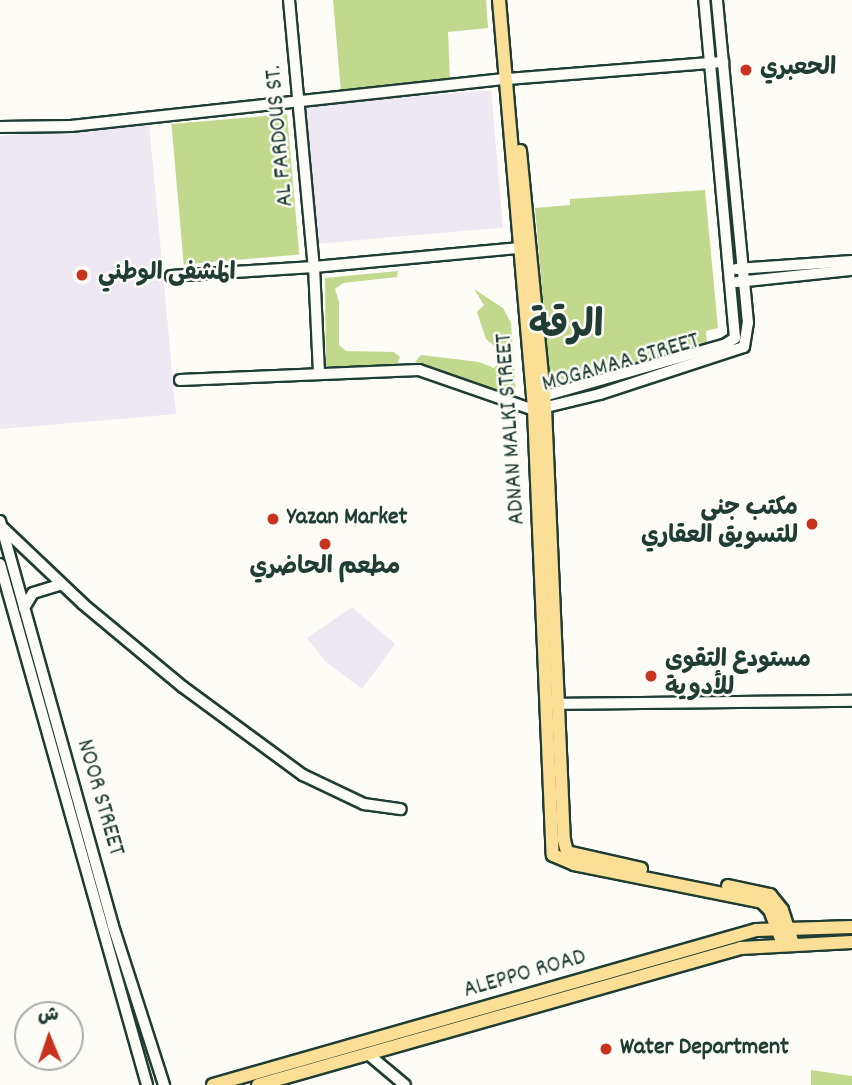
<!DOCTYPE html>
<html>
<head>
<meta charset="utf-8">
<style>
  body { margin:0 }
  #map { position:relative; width:852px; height:1085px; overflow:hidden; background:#fdfcf7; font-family:Dekko,"Playpen Sans Arabic",sans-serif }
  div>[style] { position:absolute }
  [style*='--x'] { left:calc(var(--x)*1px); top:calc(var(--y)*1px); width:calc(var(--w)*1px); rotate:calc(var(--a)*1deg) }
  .built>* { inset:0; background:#eee8f3; transform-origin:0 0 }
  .green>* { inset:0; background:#c2d88d; transform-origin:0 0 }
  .roads { filter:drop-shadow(2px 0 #1f3d34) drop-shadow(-2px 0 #1f3d34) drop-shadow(0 2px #1f3d34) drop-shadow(0 -2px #1f3d34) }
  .secondary>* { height:10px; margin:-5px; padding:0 5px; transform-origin:5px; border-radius:5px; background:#fdfcf7 }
  .primary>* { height:12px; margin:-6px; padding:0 6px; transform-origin:6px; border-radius:6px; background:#fbdf96 }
  .dots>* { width:19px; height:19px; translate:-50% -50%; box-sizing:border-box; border:4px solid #fdfcf7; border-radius:50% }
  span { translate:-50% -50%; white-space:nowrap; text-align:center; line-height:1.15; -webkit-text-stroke:5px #fdfcf7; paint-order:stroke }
  .poi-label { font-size:24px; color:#1f3d34; font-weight:700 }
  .left { translate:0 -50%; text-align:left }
  .right { translate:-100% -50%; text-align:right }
  .street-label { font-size:24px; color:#1f3d34 }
  .town-label { font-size:38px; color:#1f3d34; font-weight:700 }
  .north { position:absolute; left:14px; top:1001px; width:70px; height:70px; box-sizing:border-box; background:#fdfcf7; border:2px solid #a4b0a9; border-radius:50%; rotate:358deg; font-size:19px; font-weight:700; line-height:28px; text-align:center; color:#1f3d34 }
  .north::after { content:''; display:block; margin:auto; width:24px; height:32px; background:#c8321e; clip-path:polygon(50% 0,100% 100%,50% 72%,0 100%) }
</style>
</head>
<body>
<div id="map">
  <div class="built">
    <i style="left:491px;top:90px;width:138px;height:187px;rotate:85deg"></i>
    <i style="clip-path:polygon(149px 123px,176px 414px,0 429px,0 136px)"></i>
    <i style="clip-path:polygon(352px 607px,395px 644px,362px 689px,325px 661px,307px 638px)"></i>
  </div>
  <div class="green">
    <i style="clip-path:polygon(333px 0,486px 0,488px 28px,448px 32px,450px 78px,341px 92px)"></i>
    <i style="left:287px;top:114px;width:141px;height:116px;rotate:85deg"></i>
    <i style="clip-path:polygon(705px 190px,718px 328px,706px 331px,707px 344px,571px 382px,554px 377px,549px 369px,535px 208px,570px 205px,570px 199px)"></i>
    <i style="clip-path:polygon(398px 271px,397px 277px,343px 283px,335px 289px,339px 302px,339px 345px,346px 351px,394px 352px,400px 357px,397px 366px,326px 366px,325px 278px)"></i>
    <i style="clip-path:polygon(474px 289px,503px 308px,511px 323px,516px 397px,415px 362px,421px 355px,479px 362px,494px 368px,503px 359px,504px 354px,486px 339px,477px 312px,484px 305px)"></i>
    <i style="clip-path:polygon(811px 1070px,852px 1076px,852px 1085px,811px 1085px)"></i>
  </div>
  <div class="roads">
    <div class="secondary">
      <i style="--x:289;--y:0;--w:268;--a:84.7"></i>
      <i style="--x:314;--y:267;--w:215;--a:-5.3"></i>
      <i style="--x:0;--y:127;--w:71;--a:-0.8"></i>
      <i style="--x:71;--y:126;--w:438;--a:-6.2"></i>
      <i style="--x:506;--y:79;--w:218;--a:-4.5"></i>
      <i style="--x:736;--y:269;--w:116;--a:-3.9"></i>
      <i style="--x:171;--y:276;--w:143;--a:-3.6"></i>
      <i style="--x:314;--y:267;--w:107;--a:87.3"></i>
      <i style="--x:737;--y:282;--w:116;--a:-6"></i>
      <i style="--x:180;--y:380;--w:239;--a:-2.4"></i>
      <i style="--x:419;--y:370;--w:122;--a:19.2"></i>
      <i style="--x:534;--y:410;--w:68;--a:-13.6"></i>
      <i style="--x:600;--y:394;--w:151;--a:-18.1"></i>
      <i style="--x:744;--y:347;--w:24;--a:-81"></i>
      <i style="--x:748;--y:323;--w:324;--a:-95.5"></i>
      <i style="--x:537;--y:398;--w:197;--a:-15.9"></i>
      <i style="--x:726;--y:344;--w:11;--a:-34"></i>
      <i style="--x:735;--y:338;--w:339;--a:-95.2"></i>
      <i style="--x:0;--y:521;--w:420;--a:74.4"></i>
      <i style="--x:113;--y:926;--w:167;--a:72.2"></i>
      <i style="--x:3;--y:528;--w:110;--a:43.5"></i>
      <i style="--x:83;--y:604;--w:130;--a:39.7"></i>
      <i style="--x:183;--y:687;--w:149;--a:36.3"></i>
      <i style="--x:303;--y:775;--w:68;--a:25.4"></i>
      <i style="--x:364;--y:804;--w:37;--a:8"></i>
      <i style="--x:0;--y:564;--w:541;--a:74.24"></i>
      <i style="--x:24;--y:608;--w:17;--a:-59"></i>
      <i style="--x:33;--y:593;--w:30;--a:-17"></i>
      <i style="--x:550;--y:704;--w:302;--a:-0.6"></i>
      <i style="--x:368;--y:1054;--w:48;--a:40"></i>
    </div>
    <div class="primary">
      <i style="--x:499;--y:0;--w:411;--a:85.1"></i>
      <i style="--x:534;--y:410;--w:445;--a:87.6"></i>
      <i style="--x:553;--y:855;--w:23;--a:23"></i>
      <i style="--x:574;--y:864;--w:192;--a:11.4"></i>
      <i style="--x:762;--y:902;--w:11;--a:45"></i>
      <i style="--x:770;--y:910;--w:36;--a:69"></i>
      <i style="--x:520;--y:151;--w:258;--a:84.4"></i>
      <i style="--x:545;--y:408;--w:432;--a:87.5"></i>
      <i style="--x:564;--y:840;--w:12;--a:76"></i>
      <i style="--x:567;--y:852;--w:76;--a:12.9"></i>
      <i style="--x:728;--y:886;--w:43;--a:12.1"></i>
      <i style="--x:770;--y:895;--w:19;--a:51"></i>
      <i style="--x:782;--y:910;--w:36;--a:72"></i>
      <i style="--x:213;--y:1085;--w:565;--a:-15.93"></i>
      <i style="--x:756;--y:930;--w:96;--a:-1.8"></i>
      <i style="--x:258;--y:1085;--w:502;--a:-15.84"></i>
      <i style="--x:741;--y:948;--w:111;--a:-3.1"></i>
    </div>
  </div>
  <div class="dots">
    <i style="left:746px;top:70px;background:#c8321e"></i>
    <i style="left:82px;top:275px;background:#c8321e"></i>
    <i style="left:273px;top:519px;background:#c8321e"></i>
    <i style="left:812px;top:524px;background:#c8321e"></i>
    <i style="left:325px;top:544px;background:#c8321e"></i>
    <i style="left:651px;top:676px;background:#c8321e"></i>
    <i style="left:606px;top:1049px;background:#c8321e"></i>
  </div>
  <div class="poi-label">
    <span class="left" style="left:760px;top:70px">الحعبري</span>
    <span class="left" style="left:98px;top:275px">المشفى الوطني</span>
    <span class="right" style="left:798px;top:524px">مكتب جنى<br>للتسويق العقاري</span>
    <span class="left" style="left:287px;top:519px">Yazan Market</span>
    <span style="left:325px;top:569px">مطعم الحاضري</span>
    <span class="left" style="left:665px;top:676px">مستودع التقوى<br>للأدوية</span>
    <span class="left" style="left:620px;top:1049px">Water Department</span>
  </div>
  <div class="street-label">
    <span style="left:281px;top:136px;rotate:-95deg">AL FARDOUS ST.</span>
    <span style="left:621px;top:364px;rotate:-16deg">MOGAMAA STREET</span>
    <span style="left:512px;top:429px;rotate:-94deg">ADNAN MALKI STREET</span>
    <span style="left:99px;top:798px;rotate:74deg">NOOR STREET</span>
    <span style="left:525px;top:975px;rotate:-16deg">ALEPPO ROAD</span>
  </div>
  <div class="town-label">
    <span style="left:566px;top:329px">الرقة</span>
  </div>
  <div class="north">ش</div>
</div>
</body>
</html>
